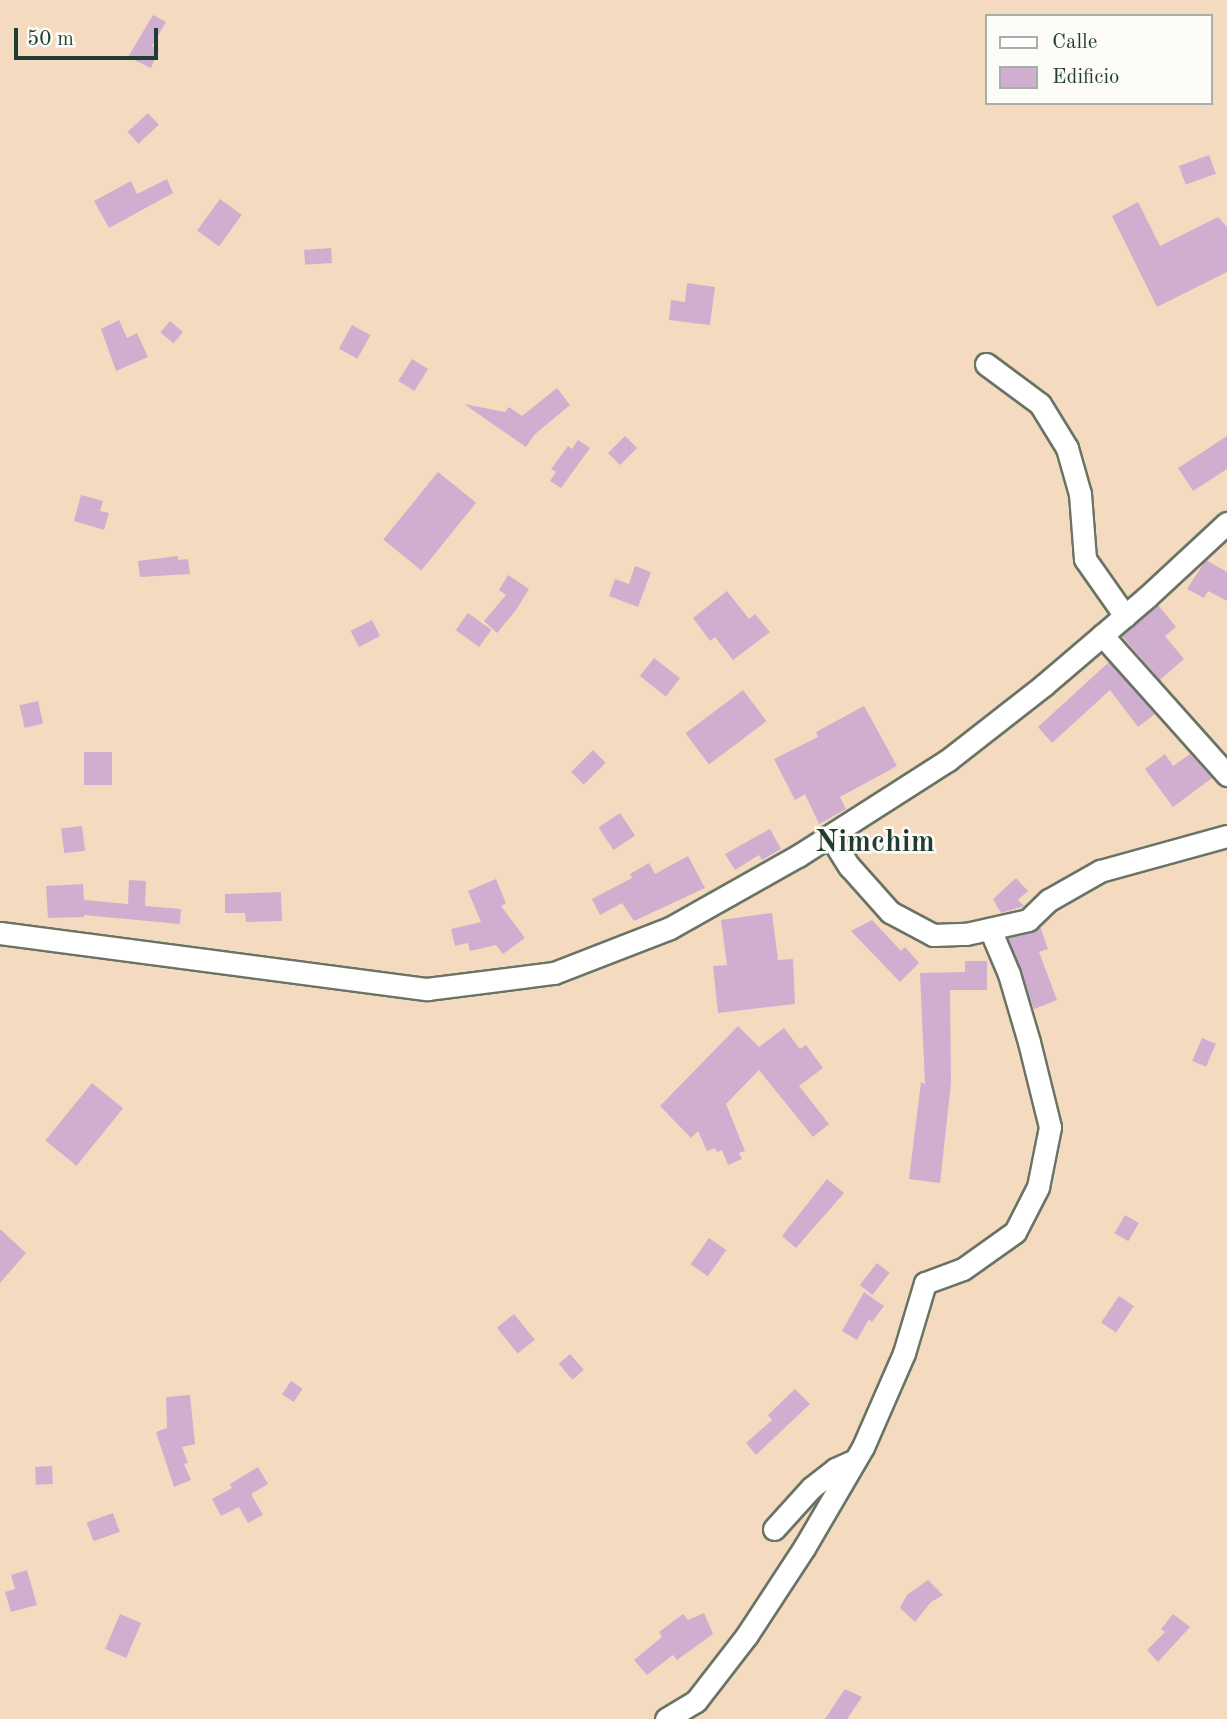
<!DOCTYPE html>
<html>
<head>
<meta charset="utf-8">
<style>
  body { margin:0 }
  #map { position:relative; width:1227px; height:1719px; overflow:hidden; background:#f4dbbf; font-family:"Old Standard TT",serif }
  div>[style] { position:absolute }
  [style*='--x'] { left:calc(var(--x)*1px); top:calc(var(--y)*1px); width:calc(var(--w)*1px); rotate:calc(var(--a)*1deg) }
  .building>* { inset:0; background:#d0aecf; transform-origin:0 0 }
  .roads { filter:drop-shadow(2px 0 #6a7465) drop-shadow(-2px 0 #6a7465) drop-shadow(0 2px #6a7465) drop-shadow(0 -2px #6a7465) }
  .minor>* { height:21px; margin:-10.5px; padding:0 10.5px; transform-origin:10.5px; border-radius:10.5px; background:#fff }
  span { translate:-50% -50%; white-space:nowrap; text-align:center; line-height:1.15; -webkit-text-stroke:5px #fdfcf7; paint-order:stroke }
  .quarter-label { font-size:30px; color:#1f3d34; font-weight:700 }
  .legend { position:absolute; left:985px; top:14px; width:228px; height:91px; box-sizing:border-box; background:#fdfcf7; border:2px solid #a4b0a9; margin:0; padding:9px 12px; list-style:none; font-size:21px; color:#1f3d34 }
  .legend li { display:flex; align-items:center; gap:14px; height:35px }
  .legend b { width:35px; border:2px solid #a4b0a9 }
  .scale { position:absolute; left:14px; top:28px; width:144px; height:32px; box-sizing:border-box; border:4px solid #1f3d34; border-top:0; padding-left:9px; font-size:21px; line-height:24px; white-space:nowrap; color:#1f3d34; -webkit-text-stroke:5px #fdfcf7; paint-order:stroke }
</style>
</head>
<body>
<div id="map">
  <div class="building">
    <i style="clip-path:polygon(153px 15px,166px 22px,152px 46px,159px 49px,151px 68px,128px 57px)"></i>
    <i style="left:148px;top:113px;width:16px;height:28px;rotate:47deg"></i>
    <i style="left:1209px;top:155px;width:20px;height:32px;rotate:70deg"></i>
    <i style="clip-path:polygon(167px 179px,173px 193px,109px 228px,94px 201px,131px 181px,137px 194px)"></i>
    <i style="left:220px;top:199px;width:27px;height:39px;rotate:36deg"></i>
    <i style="clip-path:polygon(1138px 202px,1160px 246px,1218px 217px,1227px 227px,1227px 272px,1157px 307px,1112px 216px)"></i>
    <i style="left:331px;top:248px;width:15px;height:27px;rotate:86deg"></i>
    <i style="clip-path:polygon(687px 283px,715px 287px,710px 325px,669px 320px,671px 300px,685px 302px)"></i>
    <i style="clip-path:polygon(119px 320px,127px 338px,137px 333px,148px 357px,116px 371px,101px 329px)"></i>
    <i style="left:170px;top:321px;width:17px;height:15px;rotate:40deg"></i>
    <i style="left:352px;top:325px;width:21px;height:27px;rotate:29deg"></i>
    <i style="left:412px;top:359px;width:19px;height:26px;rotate:32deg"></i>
    <i style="clip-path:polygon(557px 388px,570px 405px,534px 435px,526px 447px,464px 404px,505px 412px,509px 407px,522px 416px)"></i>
    <i style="left:625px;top:436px;width:17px;height:24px;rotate:45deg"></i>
    <i style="clip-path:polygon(1227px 436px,1227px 469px,1193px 491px,1178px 468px)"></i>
    <i style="clip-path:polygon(578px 440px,590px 448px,561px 488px,550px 481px,556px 472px,551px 469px,568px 446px,572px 449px)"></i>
    <i style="left:438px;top:472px;width:49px;height:87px;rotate:39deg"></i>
    <i style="clip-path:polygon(81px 495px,103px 501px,100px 511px,109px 513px,104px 530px,74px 521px)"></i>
    <i style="clip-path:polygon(178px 556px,178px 560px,188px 559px,190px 574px,140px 577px,138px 561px)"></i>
    <i style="clip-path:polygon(1206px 560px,1227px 572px,1227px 601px,1208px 591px,1204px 598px,1187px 589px)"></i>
    <i style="clip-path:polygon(635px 566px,651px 572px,638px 607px,609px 596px,615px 579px,629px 584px)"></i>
    <i style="clip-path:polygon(508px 575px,529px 589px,516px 610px,497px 633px,484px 621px,506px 595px,499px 590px)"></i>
    <i style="clip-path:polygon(727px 591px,749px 619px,755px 614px,770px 632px,733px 660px,715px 637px,710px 641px,693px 618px)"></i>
    <i style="clip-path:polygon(1158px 605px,1176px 627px,1165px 636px,1184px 659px,1160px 680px,1122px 636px)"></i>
    <i style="left:468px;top:613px;width:29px;height:21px;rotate:36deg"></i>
    <i style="left:372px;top:620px;width:18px;height:24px;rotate:63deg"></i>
    <i style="left:654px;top:658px;width:33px;height:23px;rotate:38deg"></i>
    <i style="clip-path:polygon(1109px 662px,1155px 714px,1138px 727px,1110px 690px,1052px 743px,1038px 727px)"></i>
    <i style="left:743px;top:690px;width:39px;height:72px;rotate:53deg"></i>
    <i style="left:38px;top:701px;width:23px;height:19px;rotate:77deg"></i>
    <i style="clip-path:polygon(864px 706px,897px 766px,840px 797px,846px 809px,819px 824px,805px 794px,795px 800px,774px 759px,818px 737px,816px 732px)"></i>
    <i style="left:593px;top:750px;width:18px;height:31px;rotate:45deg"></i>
    <i style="left:84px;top:752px;width:28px;height:33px"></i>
    <i style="clip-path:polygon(1165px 754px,1173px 766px,1190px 754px,1212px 778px,1173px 807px,1145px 769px)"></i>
    <i style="left:620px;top:813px;width:27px;height:26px;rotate:56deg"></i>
    <i style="left:82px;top:826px;width:25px;height:21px;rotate:83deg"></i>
    <i style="clip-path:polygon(770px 829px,781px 849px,762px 860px,759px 855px,735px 870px,725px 854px)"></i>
    <i style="clip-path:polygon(688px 856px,705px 888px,634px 921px,622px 903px,600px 915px,592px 899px,632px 878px,630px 874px,649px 863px,655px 874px)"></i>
    <i style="clip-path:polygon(1016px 878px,1028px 891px,1018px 900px,1024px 906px,1001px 913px,993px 899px)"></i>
    <i style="clip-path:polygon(496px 879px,506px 903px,501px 906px,525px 938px,503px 954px,496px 945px,470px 951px,468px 943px,455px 946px,451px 929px,481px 922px,468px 891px)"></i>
    <i style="clip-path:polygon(129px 880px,146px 881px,145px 906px,181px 909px,180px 924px,84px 915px,84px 917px,48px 918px,46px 886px,83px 884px,84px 900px,128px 904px)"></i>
    <i style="clip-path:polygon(281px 892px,282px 921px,246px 922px,245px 913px,225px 913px,225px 894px)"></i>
    <i style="clip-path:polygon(772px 913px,778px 960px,793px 959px,795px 1004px,718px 1013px,713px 966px,727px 965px,721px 920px)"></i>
    <i style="clip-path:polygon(872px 920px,901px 951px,905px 947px,919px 963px,900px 982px,851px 931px)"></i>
    <i style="clip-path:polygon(1040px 926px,1048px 949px,1039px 952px,1057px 1000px,1034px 1009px,1008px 938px,1031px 933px)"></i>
    <i style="clip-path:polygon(965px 961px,987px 961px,987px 990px,950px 990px,951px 1083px,940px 1183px,909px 1179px,921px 1082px,925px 1084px,920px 973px,965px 972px)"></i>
    <i style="clip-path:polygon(738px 1026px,759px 1047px,784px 1028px,800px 1049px,806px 1045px,823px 1068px,799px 1086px,829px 1124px,813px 1137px,759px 1070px,726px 1104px,745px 1151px,739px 1153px,742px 1159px,728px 1165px,722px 1150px,717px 1152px,715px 1148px,707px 1151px,698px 1131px,691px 1138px,660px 1106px)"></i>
    <i style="left:1202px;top:1038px;width:15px;height:25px;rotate:23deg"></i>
    <i style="left:92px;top:1083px;width:40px;height:74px;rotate:39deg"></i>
    <i style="clip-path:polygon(827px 1179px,844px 1193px,796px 1248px,782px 1236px)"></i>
    <i style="left:1125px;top:1215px;width:16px;height:21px;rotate:30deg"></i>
    <i style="clip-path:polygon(0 1229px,26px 1253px,0 1283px)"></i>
    <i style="left:709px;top:1238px;width:21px;height:32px;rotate:35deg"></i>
    <i style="left:877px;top:1263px;width:16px;height:28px;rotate:38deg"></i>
    <i style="clip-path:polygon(864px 1292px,884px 1306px,872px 1322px,869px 1319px,857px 1340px,842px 1331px)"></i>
    <i style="left:1119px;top:1296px;width:18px;height:32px;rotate:34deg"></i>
    <i style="left:514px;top:1314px;width:33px;height:22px;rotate:51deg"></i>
    <i style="left:570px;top:1354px;width:21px;height:15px;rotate:49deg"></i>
    <i style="left:291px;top:1381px;width:14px;height:16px;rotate:34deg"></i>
    <i style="clip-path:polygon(795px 1389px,810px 1404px,756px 1455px,746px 1443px,772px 1420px,768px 1415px)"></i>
    <i style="clip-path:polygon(190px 1395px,195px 1444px,182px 1447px,188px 1463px,184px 1464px,191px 1480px,174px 1487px,156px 1432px,167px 1428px,166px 1397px)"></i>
    <i style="left:52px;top:1466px;width:18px;height:17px;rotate:87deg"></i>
    <i style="clip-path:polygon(258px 1467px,268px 1484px,251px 1494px,263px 1515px,248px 1523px,239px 1507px,221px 1516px,212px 1499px,232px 1488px,230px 1484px)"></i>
    <i style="left:113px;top:1513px;width:20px;height:28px;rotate:70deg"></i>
    <i style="clip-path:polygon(27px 1570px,37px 1605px,11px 1612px,5px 1592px,15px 1589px,11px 1575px)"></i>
    <i style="clip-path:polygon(928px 1580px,943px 1595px,931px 1602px,915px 1622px,900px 1608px,907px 1595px)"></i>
    <i style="clip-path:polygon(704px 1613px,713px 1634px,677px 1660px,673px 1655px,647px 1675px,634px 1660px,662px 1637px,659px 1632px,683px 1614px,688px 1620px)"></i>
    <i style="left:120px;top:1614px;width:23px;height:38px;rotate:23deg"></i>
    <i style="clip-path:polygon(1173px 1614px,1190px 1627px,1158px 1662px,1147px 1650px,1165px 1632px,1161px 1629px)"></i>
    <i style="clip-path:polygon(845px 1689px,862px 1697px,847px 1719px,825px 1719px)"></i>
  </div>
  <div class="roads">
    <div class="minor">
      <i style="--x:986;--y:364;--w:67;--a:36.5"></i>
      <i style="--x:1040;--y:404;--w:52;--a:58.5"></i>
      <i style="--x:1067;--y:448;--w:48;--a:74.2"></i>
      <i style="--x:1080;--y:494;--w:65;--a:85.6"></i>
      <i style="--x:1085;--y:559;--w:70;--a:54.9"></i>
      <i style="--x:1102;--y:635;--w:188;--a:48.2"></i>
      <i style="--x:830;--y:836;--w:36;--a:58"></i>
      <i style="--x:849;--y:866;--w:62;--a:48.3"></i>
      <i style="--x:890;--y:912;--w:49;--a:28.1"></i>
      <i style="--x:933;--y:935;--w:33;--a:-2"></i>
      <i style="--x:966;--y:934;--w:64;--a:-12.7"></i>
      <i style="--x:1028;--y:920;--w:29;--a:-44"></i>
      <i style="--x:1049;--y:900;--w:59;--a:-29.6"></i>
      <i style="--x:1100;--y:871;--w:132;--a:-15.4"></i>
      <i style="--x:0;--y:933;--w:431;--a:7.5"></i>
      <i style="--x:427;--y:989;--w:128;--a:-7.2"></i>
      <i style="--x:554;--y:973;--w:124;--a:-21.2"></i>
      <i style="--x:670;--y:928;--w:147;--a:-29.4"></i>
      <i style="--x:798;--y:856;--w:178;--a:-32.6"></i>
      <i style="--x:948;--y:760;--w:122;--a:-38"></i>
      <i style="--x:1044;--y:685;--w:135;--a:-40.5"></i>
      <i style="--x:1147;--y:597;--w:109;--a:-42.8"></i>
      <i style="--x:774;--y:1529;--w:55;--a:-47.9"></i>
      <i style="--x:811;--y:1488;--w:31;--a:-38"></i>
      <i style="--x:835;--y:1469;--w:22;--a:-24"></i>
      <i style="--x:666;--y:1719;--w:35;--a:-31"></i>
      <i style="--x:696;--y:1701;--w:83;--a:-52.3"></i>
      <i style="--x:747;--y:1635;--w:104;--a:-56.8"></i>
      <i style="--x:804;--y:1548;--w:117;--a:-59.7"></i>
      <i style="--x:863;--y:1447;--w:103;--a:-66.4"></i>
      <i style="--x:904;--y:1353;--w:73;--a:-73.3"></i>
      <i style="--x:925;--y:1283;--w:40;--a:-20.2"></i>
      <i style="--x:963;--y:1269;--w:64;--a:-35.4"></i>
      <i style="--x:1015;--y:1232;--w:51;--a:-62.9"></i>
      <i style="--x:1038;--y:1187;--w:61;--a:-78.7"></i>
      <i style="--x:1050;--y:1127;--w:88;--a:-103.9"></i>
      <i style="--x:1029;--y:1042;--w:71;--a:-106.4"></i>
      <i style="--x:1009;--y:974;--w:49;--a:-112.9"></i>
    </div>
  </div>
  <div class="quarter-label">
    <span style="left:875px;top:843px">Nimchim</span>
  </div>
  <ul class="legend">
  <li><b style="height:9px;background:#fff"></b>Calle</li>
  <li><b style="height:19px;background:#d0aecf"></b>Edificio</li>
  </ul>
  <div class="scale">50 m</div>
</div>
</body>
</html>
